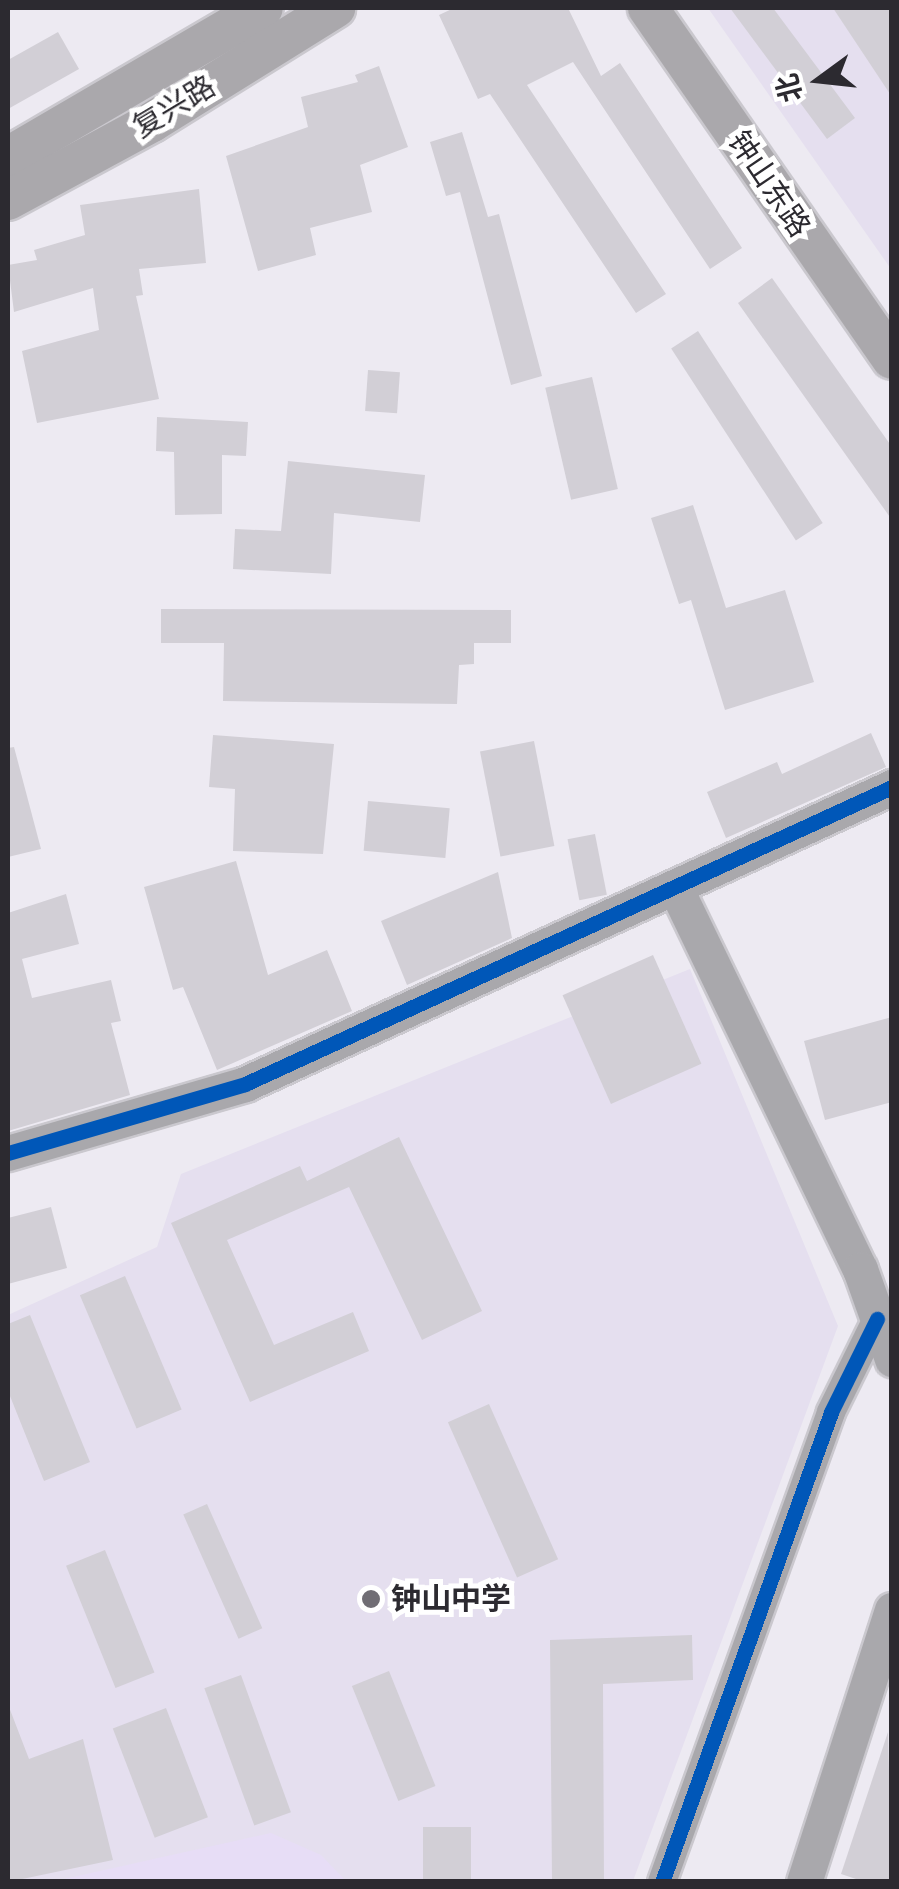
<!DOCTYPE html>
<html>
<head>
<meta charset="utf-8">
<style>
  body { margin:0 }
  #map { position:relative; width:899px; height:1889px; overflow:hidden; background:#edeaf2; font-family:Bitter,"Noto Sans SC",serif }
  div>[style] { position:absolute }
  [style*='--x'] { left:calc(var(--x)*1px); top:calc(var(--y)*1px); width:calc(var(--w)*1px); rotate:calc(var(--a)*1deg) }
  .built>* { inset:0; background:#e5dfef }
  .green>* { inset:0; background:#e7ddf6 }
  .building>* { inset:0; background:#d2cfd6; transform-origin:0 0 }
  .roads { filter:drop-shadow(2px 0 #cac8ce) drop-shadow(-2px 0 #cac8ce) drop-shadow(0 2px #cac8ce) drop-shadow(0 -2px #cac8ce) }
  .minor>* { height:28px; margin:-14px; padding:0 14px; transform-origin:14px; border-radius:14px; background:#a9a8ac }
  .tertiary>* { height:35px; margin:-17.5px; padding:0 17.5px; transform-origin:17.5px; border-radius:17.5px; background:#a9a8ac }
  .secondary>* { height:40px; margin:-20px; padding:0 20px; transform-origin:20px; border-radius:20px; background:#aaa8ac }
  .cycleway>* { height:15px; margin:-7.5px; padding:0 7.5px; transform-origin:7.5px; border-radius:7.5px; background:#0057b8 }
  .dots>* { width:28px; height:28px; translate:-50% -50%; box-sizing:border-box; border:5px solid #fff; border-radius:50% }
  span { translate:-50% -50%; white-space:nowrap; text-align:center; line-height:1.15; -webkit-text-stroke:10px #fff; paint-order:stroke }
  .street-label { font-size:30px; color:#2c2a30 }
  .poi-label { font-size:30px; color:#2c2a30; font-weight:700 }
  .left { translate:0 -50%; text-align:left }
  .frame { position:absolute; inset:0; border:10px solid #2c2a30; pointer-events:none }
  .north { position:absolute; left:769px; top:30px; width:100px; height:100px; -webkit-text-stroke:8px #fff; paint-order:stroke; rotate:255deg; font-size:28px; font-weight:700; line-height:40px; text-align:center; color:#2c2a30 }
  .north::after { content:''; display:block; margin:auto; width:35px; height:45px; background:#2c2a30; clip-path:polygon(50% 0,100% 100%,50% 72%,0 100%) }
</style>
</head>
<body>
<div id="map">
  <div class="built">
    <i style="clip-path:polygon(708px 8px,891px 8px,891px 269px)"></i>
    <i style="clip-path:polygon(690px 969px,838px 1326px,633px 1881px,8px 1881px,8px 1315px,157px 1247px,181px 1174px)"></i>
  </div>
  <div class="green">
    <i style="clip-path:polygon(271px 1833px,321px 1855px,346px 1881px,55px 1881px)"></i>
  </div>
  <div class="building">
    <i style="clip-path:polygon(454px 8px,568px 8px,601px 76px,620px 63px,742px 248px,710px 269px,573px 62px,527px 85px,666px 294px,636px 313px,490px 94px,478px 99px,439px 15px)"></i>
    <i style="clip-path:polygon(730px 8px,773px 8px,855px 118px,827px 139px)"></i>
    <i style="clip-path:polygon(833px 8px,892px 8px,892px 97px)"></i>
    <i style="clip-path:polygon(58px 32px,79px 69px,8px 109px,8px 60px)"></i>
    <i style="clip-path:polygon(379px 66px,408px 147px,360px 165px,372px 212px,310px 228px,316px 255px,258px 271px,226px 156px,308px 127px,301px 97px,358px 82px,355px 75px)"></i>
    <i style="clip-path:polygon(462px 132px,488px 217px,499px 214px,542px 376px,511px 385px,460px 192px,446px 196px,430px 142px)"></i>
    <i style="clip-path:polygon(199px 189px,206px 263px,139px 269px,143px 295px,136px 296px,159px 399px,37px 423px,22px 351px,99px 330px,93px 288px,14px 312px,8px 265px,37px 260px,34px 250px,85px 235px,80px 205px)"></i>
    <i style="clip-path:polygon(772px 278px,892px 447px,892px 520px,738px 303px)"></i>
    <i style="left:698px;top:331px;width:229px;height:32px;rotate:57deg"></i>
    <i style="left:368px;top:370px;width:32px;height:41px;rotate:4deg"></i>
    <i style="left:592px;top:377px;width:115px;height:48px;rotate:77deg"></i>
    <i style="clip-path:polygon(157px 417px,248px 422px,246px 456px,222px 455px,222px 514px,175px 515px,174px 452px,156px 451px)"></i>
    <i style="clip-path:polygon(288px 461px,425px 475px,420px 522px,334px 513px,331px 574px,233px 569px,235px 529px,281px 531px)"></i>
    <i style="clip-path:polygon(693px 505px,726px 608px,785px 590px,814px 682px,725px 710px,691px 600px,679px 604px,651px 518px)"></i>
    <i style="clip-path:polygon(161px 609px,511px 610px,511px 643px,474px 643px,474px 664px,459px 665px,457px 704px,223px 701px,224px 643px,161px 643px)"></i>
    <i style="clip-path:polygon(871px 733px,886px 767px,726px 838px,707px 792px,777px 762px,782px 774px)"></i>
    <i style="clip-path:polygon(213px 735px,334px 744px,323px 854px,233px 851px,235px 789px,209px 787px)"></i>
    <i style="left:534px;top:741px;width:107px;height:55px;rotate:79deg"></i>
    <i style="clip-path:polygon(14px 747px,41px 849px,8px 857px,8px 748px)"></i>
    <i style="left:368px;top:801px;width:82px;height:50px;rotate:5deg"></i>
    <i style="left:595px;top:834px;width:62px;height:28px;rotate:79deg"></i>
    <i style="clip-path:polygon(236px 861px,268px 975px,327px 950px,352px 1011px,217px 1070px,183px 987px,173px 990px,144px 887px)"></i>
    <i style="clip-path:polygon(498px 872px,512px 938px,407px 985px,381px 921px)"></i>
    <i style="clip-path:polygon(66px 894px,79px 944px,22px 959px,32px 998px,111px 980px,121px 1021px,111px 1023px,130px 1095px,8px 1131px,8px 913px)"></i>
    <i style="left:653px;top:955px;width:119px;height:99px;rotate:66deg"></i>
    <i style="clip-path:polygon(892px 1017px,892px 1102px,825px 1120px,804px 1041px)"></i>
    <i style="clip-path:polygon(399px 1137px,482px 1311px,422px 1340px,349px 1187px,227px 1240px,274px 1345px,353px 1312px,369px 1351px,250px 1402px,171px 1223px,300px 1166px,307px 1181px)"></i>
    <i style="clip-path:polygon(51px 1207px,67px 1268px,8px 1284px,8px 1218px)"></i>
    <i style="left:125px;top:1276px;width:145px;height:49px;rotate:67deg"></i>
    <i style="clip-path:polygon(30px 1315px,90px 1462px,44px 1481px,8px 1391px,8px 1324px)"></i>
    <i style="left:489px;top:1404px;width:170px;height:45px;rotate:66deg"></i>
    <i style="left:207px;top:1504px;width:136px;height:26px;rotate:66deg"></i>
    <i style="left:105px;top:1550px;width:132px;height:42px;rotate:68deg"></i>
    <i style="clip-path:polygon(692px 1635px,693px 1680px,603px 1684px,604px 1882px,552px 1882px,550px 1640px)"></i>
    <i style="left:389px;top:1671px;width:124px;height:40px;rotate:68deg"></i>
    <i style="left:241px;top:1675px;width:146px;height:39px;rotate:70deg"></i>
    <i style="clip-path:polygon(9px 1707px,29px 1759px,83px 1739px,113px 1860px,8px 1882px)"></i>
    <i style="left:166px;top:1708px;width:117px;height:57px;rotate:69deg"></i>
    <i style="clip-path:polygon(888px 1732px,892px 1882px,865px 1882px,841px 1874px)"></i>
    <i style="left:423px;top:1827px;width:48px;height:55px"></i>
  </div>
  <div class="roads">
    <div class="minor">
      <i style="--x:662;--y:1882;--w:499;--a:-70.2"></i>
      <i style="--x:831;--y:1412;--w:104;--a:-63.7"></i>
    </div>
    <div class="tertiary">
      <i style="--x:675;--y:887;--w:424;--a:64.2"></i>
      <i style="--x:860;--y:1269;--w:96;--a:70.4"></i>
      <i style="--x:8;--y:1153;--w:247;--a:-16.2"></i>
      <i style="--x:245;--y:1084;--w:712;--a:-24.66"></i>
      <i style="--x:804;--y:1882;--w:286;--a:-72.1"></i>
    </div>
    <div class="secondary">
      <i style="--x:648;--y:8;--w:427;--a:55.2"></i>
      <i style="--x:8;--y:157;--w:295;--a:-30.3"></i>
      <i style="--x:8;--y:200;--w:164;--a:-28.4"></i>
      <i style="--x:152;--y:122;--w:216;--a:-31.9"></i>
    </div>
  </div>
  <div class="cycleway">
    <i style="--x:8;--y:1153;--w:247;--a:-16.2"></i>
    <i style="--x:245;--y:1084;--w:712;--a:-24.66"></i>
    <i style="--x:662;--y:1882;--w:499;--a:-70.2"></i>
    <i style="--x:831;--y:1412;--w:104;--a:-63.7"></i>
  </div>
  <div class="dots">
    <i style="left:371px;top:1599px;background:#706d74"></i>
  </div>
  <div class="street-label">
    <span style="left:174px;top:107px;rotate:-31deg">复兴路</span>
    <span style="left:769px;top:184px;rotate:56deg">钟山东路</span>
  </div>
  <div class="poi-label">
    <span class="left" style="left:391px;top:1599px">钟山中学</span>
  </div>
  <div class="frame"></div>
  <div class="north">北</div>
</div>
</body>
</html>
